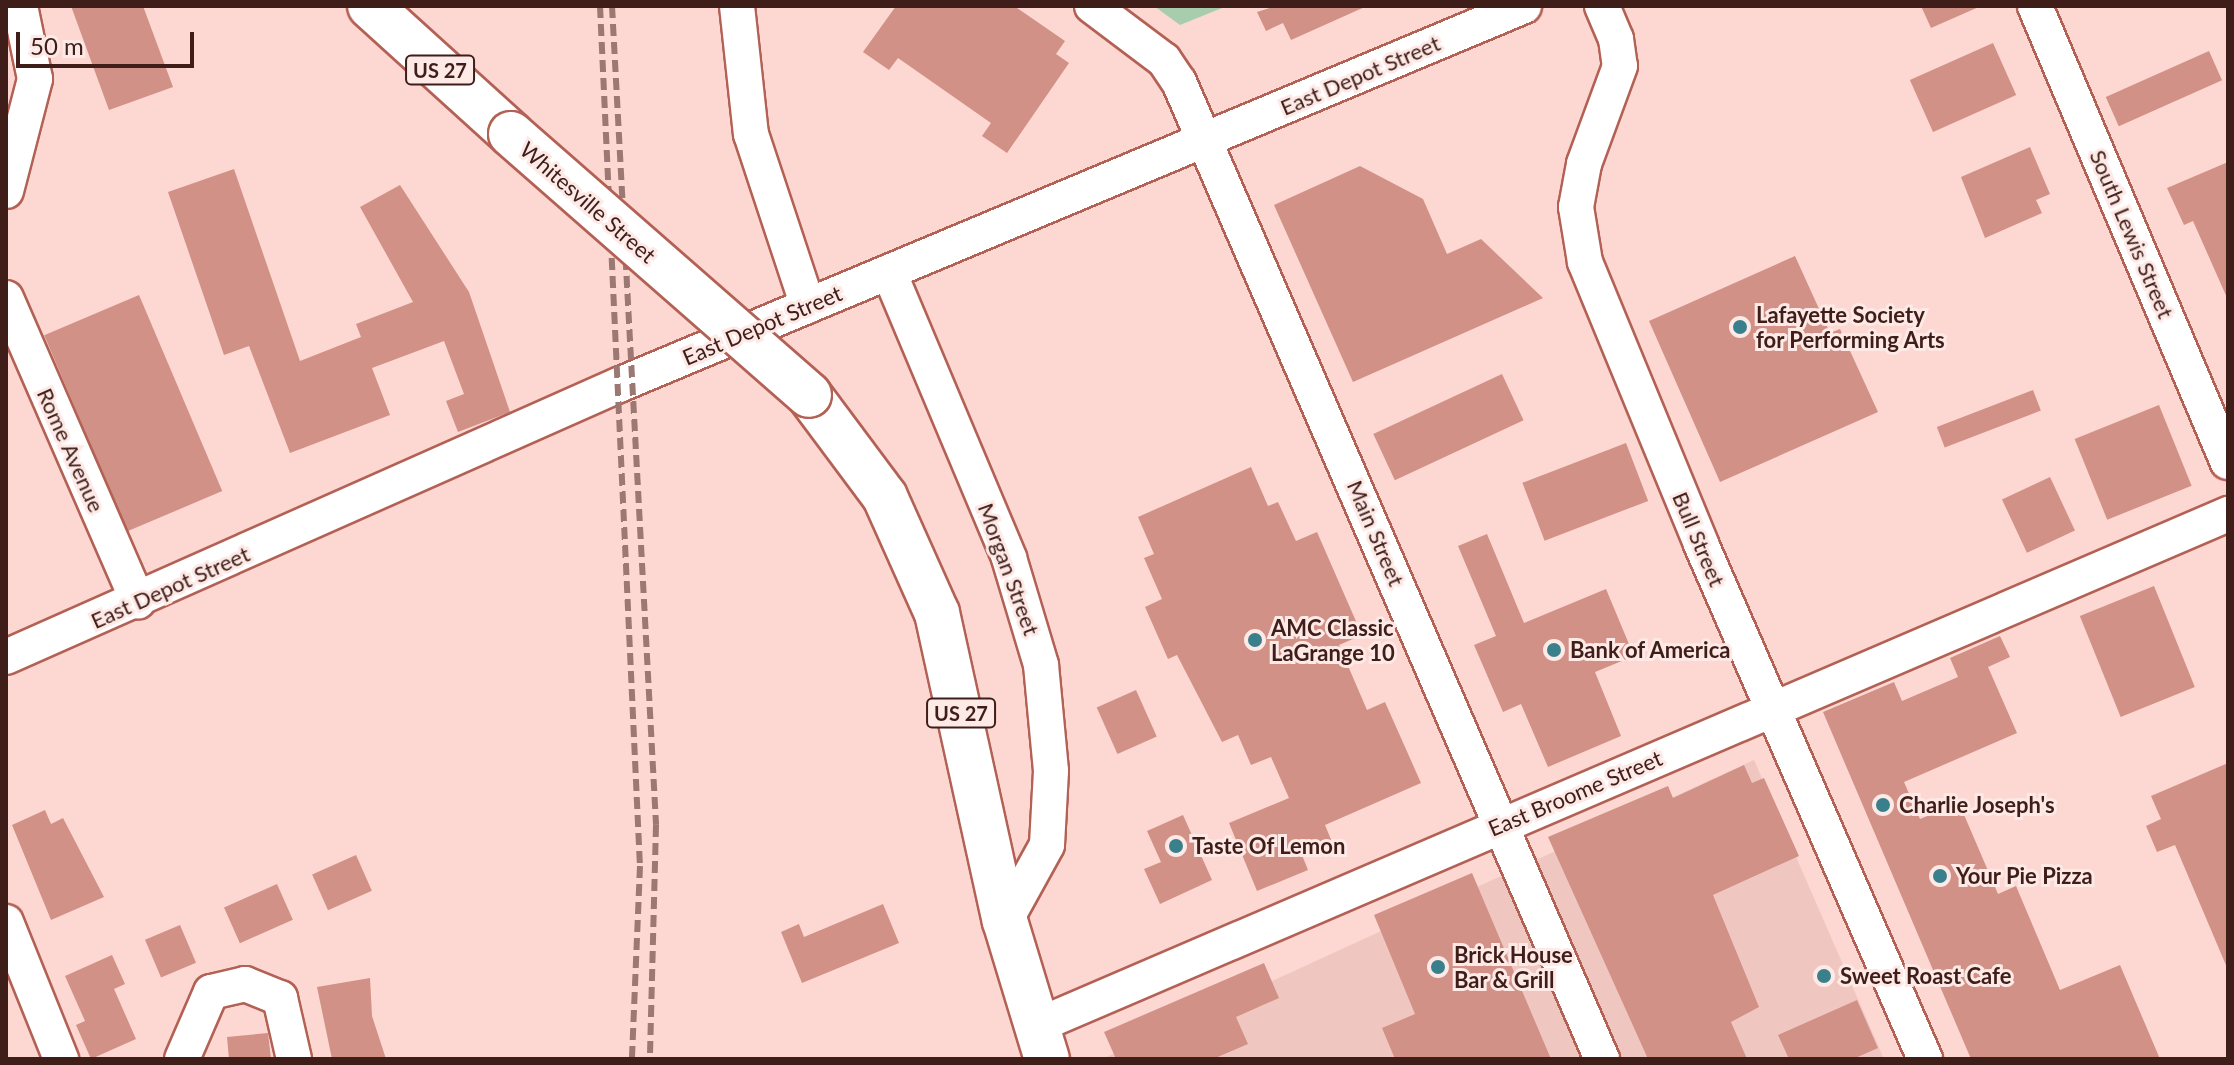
<!DOCTYPE html>
<html>
<head>
<meta charset="utf-8">
<style>
  body { margin:0 }
  #map { position:relative; width:2234px; height:1065px; overflow:hidden; background:#fdd7d1; font-family:Lato,sans-serif }
  div>[style] { position:absolute }
  [style*='--x'] { left:calc(var(--x)*1px); top:calc(var(--y)*1px); width:calc(var(--w)*1px); rotate:calc(var(--a)*1deg) }
  .built>* { inset:0; background:#f0c7c0 }
  .green>* { inset:0; background:#a8cdae }
  .building>* { inset:0; background:#d29186; transform-origin:0 0 }
  .roads { filter:drop-shadow(2px 0 #b36155) drop-shadow(-2px 0 #b36155) drop-shadow(0 2px #b36155) drop-shadow(0 -2px #b36155) }
  .minor>* { height:34px; margin:-17px; padding:0 17px; transform-origin:17px; border-radius:17px; background:#fff }
  .highway>* { height:44px; margin:-22px; padding:0 22px; transform-origin:22px; border-radius:22px; background:#fff }
  .rail>* { height:6px; margin-top:-3px; transform-origin:0; background:repeating-linear-gradient(90deg,#9c7873 0 12px,transparent 0 18px) }
  .bridges { filter:drop-shadow(2px 0 #b36155) drop-shadow(-2px 0 #b36155) drop-shadow(0 2px #b36155) drop-shadow(0 -2px #b36155) }
  .highway-bridge>* { height:44px; margin:-22px; padding:0 22px; transform-origin:22px; border-radius:22px; background:#fff }
  .dots>* { width:22px; height:22px; translate:-50% -50%; box-sizing:border-box; border:4px solid #fde9e6; border-radius:50% }
  span { translate:-50% -50%; white-space:nowrap; text-align:center; line-height:1.15; -webkit-text-stroke:6px #fde9e6; paint-order:stroke }
  .shield-label span { padding:2px 6px; background:#fde9e6; border:2px solid; border-radius:6px; -webkit-text-stroke-width:0 }
  .shield-label { font-size:20px; color:#3f1d18; font-weight:700 }
  .street-label { font-size:22px; color:#3f1d18 }
  .poi-label { font-size:22px; color:#3f1d18; font-weight:700 }
  .left { translate:0 -50%; text-align:left }
  .frame { position:absolute; inset:0; border:8px solid #3f1d18; pointer-events:none }
  .scale { position:absolute; left:16px; top:32px; width:178px; height:36px; box-sizing:border-box; border:4px solid #3f1d18; border-top:0; padding-left:10px; font-size:24px; line-height:28px; white-space:nowrap; color:#3f1d18; -webkit-text-stroke:6px #fde9e6; paint-order:stroke }
</style>
</head>
<body>
<div id="map">
  <div class="built">
    <i style="clip-path:polygon(1754px 760px,1884px 1059px,1102px 1059px)"></i>
  </div>
  <div class="green">
    <i style="clip-path:polygon(1154px 6px,1227px 6px,1180px 25px)"></i>
  </div>
  <div class="building">
    <i style="clip-path:polygon(71px 6px,143px 6px,173px 87px,109px 110px)"></i>
    <i style="clip-path:polygon(896px 6px,1014px 6px,1065px 41px,1056px 54px,1069px 63px,1007px 153px,982px 136px,991px 123px,898px 58px,889px 70px,863px 52px)"></i>
    <i style="clip-path:polygon(1276px 6px,1367px 6px,1291px 40px,1283px 23px,1266px 31px,1257px 12px)"></i>
    <i style="clip-path:polygon(1921px 6px,1981px 6px,1931px 28px)"></i>
    <i style="left:1993px;top:43px;width:57px;height:91px;rotate:66deg"></i>
    <i style="left:2209px;top:51px;width:32px;height:113px;rotate:66deg"></i>
    <i style="clip-path:polygon(2030px 147px,2050px 194px,2036px 200px,2042px 213px,1985px 238px,1961px 177px)"></i>
    <i style="clip-path:polygon(2228px 162px,2228px 300px,2193px 221px,2184px 225px,2167px 188px)"></i>
    <i style="clip-path:polygon(1360px 166px,1423px 199px,1447px 254px,1481px 239px,1543px 298px,1353px 382px,1274px 205px)"></i>
    <i style="clip-path:polygon(234px 169px,300px 361px,361px 337px,356px 324px,413px 302px,360px 207px,400px 185px,469px 292px,510px 412px,458px 432px,446px 401px,464px 394px,444px 341px,372px 368px,390px 415px,290px 453px,249px 346px,224px 355px,168px 192px)"></i>
    <i style="clip-path:polygon(1795px 256px,1830px 333px,1840px 329px,1878px 412px,1720px 482px,1649px 321px)"></i>
    <i style="left:139px;top:295px;width:213px;height:103px;rotate:67deg"></i>
    <i style="left:1502px;top:374px;width:51px;height:142px;rotate:65deg"></i>
    <i style="left:2033px;top:390px;width:22px;height:103px;rotate:69deg"></i>
    <i style="left:2159px;top:405px;width:87px;height:91px;rotate:68deg"></i>
    <i style="left:1626px;top:443px;width:62px;height:111px;rotate:69deg"></i>
    <i style="clip-path:polygon(1251px 467px,1268px 506px,1278px 502px,1296px 541px,1317px 532px,1362px 635px,1339px 645px,1367px 710px,1385px 702px,1421px 783px,1325px 825px,1332px 842px,1302px 855px,1308px 870px,1257px 891px,1229px 823px,1289px 798px,1271px 757px,1251px 765px,1238px 735px,1222px 742px,1177px 655px,1168px 659px,1145px 607px,1162px 599px,1144px 558px,1154px 554px,1138px 517px)"></i>
    <i style="left:2050px;top:477px;width:59px;height:53px;rotate:65deg"></i>
    <i style="clip-path:polygon(1487px 534px,1524px 623px,1606px 589px,1634px 656px,1595px 672px,1621px 736px,1548px 767px,1521px 704px,1503px 712px,1474px 645px,1496px 636px,1458px 546px)"></i>
    <i style="left:2154px;top:586px;width:109px;height:80px;rotate:68deg"></i>
    <i style="clip-path:polygon(2000px 636px,2010px 657px,1988px 667px,2017px 733px,1904px 782px,1920px 819px,1959px 803px,1998px 894px,2016px 886px,2060px 990px,2120px 965px,2160px 1059px,1971px 1059px,1823px 712px,1894px 682px,1902px 701px,1958px 677px,1950px 658px)"></i>
    <i style="left:1136px;top:690px;width:51px;height:43px;rotate:66deg"></i>
    <i style="clip-path:polygon(2228px 763px,2228px 970px,2175px 845px,2157px 852px,2146px 826px,2161px 819px,2151px 796px)"></i>
    <i style="clip-path:polygon(1744px 765px,1752px 783px,1764px 778px,1799px 856px,1713px 895px,1759px 1007px,1731px 1022px,1747px 1059px,1648px 1059px,1548px 837px,1668px 786px,1673px 798px)"></i>
    <i style="clip-path:polygon(45px 810px,51px 824px,63px 818px,104px 897px,51px 920px,12px 825px)"></i>
    <i style="clip-path:polygon(1183px 815px,1212px 880px,1160px 904px,1144px 869px,1161px 862px,1147px 831px)"></i>
    <i style="left:356px;top:855px;width:39px;height:48px;rotate:66deg"></i>
    <i style="clip-path:polygon(1472px 873px,1551px 1059px,1395px 1059px,1382px 1028px,1415px 1014px,1374px 915px)"></i>
    <i style="left:277px;top:884px;width:39px;height:58px;rotate:66deg"></i>
    <i style="clip-path:polygon(883px 904px,899px 943px,802px 983px,781px 932px,799px 924px,804px 937px)"></i>
    <i style="left:180px;top:925px;width:41px;height:38px;rotate:67deg"></i>
    <i style="clip-path:polygon(112px 955px,125px 984px,114px 989px,136px 1039px,91px 1059px,76px 1025px,85px 1021px,65px 976px)"></i>
    <i style="clip-path:polygon(1264px 963px,1279px 998px,1236px 1017px,1248px 1044px,1213px 1059px,1116px 1059px,1104px 1032px)"></i>
    <i style="clip-path:polygon(370px 978px,372px 1016px,386px 1059px,332px 1059px,317px 987px)"></i>
    <i style="clip-path:polygon(1857px 1000px,1878px 1048px,1853px 1059px,1789px 1059px,1778px 1035px)"></i>
    <i style="clip-path:polygon(268px 1033px,271px 1059px,229px 1059px,227px 1037px)"></i>
  </div>
  <div class="roads">
    <div class="minor">
      <i style="--x:737;--y:6;--w:129;--a:83.8"></i>
      <i style="--x:751;--y:134;--w:181;--a:71.7"></i>
      <i style="--x:1092;--y:6;--w:90;--a:36.9"></i>
      <i style="--x:1164;--y:60;--w:27;--a:56"></i>
      <i style="--x:1179;--y:82;--w:1065;--a:66.59"></i>
      <i style="--x:1602;--y:6;--w:36;--a:67"></i>
      <i style="--x:1616;--y:39;--w:27;--a:82"></i>
      <i style="--x:1620;--y:66;--w:104;--a:110.2"></i>
      <i style="--x:1584;--y:164;--w:44;--a:100.5"></i>
      <i style="--x:1576;--y:207;--w:56;--a:80.7"></i>
      <i style="--x:1585;--y:262;--w:305;--a:67.6"></i>
      <i style="--x:1701;--y:544;--w:562;--a:66.49"></i>
      <i style="--x:2035;--y:6;--w:495;--a:67.1"></i>
      <i style="--x:6;--y:191;--w:116;--a:-75.5"></i>
      <i style="--x:35;--y:79;--w:75;--a:-101.6"></i>
      <i style="--x:889;--y:272;--w:310;--a:67.2"></i>
      <i style="--x:1009;--y:558;--w:112;--a:73.3"></i>
      <i style="--x:1041;--y:665;--w:106;--a:84.6"></i>
      <i style="--x:1051;--y:771;--w:74;--a:93.1"></i>
      <i style="--x:1047;--y:845;--w:87;--a:118.9"></i>
      <i style="--x:6;--y:298;--w:331;--a:66.5"></i>
      <i style="--x:6;--y:657;--w:673;--a:-23.94"></i>
      <i style="--x:621;--y:384;--w:979;--a:-22.71"></i>
      <i style="--x:6;--y:922;--w:148;--a:68.1"></i>
      <i style="--x:1034;--y:1027;--w:1300;--a:-23.25"></i>
      <i style="--x:182;--y:1059;--w:73;--a:-66.6"></i>
      <i style="--x:211;--y:992;--w:35;--a:-13"></i>
      <i style="--x:245;--y:984;--w:38;--a:22"></i>
      <i style="--x:280;--y:998;--w:63;--a:77.1"></i>
    </div>
    <div class="highway">
      <i style="--x:370;--y:6;--w:190;--a:42.2"></i>
      <i style="--x:809;--y:395;--w:127;--a:53.3"></i>
      <i style="--x:885;--y:497;--w:127;--a:65.9"></i>
      <i style="--x:937;--y:613;--w:315;--a:77.6"></i>
      <i style="--x:1005;--y:921;--w:144;--a:73.1"></i>
    </div>
  </div>
  <div class="rail">
    <i style="--x:600;--y:6;--w:861;--a:87.34"></i>
    <i style="--x:640;--y:866;--w:193;--a:92.4"></i>
    <i style="--x:612;--y:6;--w:820;--a:86.92"></i>
    <i style="--x:656;--y:825;--w:234;--a:91.5"></i>
  </div>
  <div class="bridges">
    <div class="highway-bridge">
      <i style="--x:511;--y:134;--w:396;--a:41.2"></i>
    </div>
  </div>
  <div class="dots">
    <i style="left:1740px;top:327px;background:#3a808c"></i>
    <i style="left:1255px;top:640px;background:#3a808c"></i>
    <i style="left:1554px;top:650px;background:#3a808c"></i>
    <i style="left:1883px;top:805px;background:#3a808c"></i>
    <i style="left:1176px;top:846px;background:#3a808c"></i>
    <i style="left:1940px;top:876px;background:#3a808c"></i>
    <i style="left:1438px;top:967px;background:#3a808c"></i>
    <i style="left:1824px;top:976px;background:#3a808c"></i>
  </div>
  <div class="shield-label">
    <span style="left:440px;top:70px">US 27</span>
    <span style="left:961px;top:713px">US 27</span>
  </div>
  <div class="street-label">
    <span style="left:1360px;top:75px;rotate:-23deg">East Depot Street</span>
    <span style="left:588px;top:202px;rotate:41deg">Whitesville Street</span>
    <span style="left:2132px;top:234px;rotate:67deg">South Lewis Street</span>
    <span style="left:762px;top:325px;rotate:-23deg">East Depot Street</span>
    <span style="left:71px;top:450px;rotate:66deg">Rome Avenue</span>
    <span style="left:1376px;top:533px;rotate:67deg">Main Street</span>
    <span style="left:1699px;top:539px;rotate:67deg">Bull Street</span>
    <span style="left:1009px;top:569px;rotate:70deg">Morgan Street</span>
    <span style="left:170px;top:587px;rotate:-24deg">East Depot Street</span>
    <span style="left:1575px;top:793px;rotate:-23deg">East Broome Street</span>
  </div>
  <div class="poi-label">
    <span class="left" style="left:1756px;top:327px">Lafayette Society<br>for Performing Arts</span>
    <span class="left" style="left:1271px;top:640px">AMC Classic<br>LaGrange 10</span>
    <span class="left" style="left:1570px;top:650px">Bank of America</span>
    <span class="left" style="left:1899px;top:805px">Charlie Joseph's</span>
    <span class="left" style="left:1192px;top:846px">Taste Of Lemon</span>
    <span class="left" style="left:1956px;top:876px">Your Pie Pizza</span>
    <span class="left" style="left:1454px;top:967px">Brick House<br>Bar &amp; Grill</span>
    <span class="left" style="left:1840px;top:976px">Sweet Roast Cafe</span>
  </div>
  <div class="frame"></div>
  <div class="scale">50 m</div>
</div>
</body>
</html>
